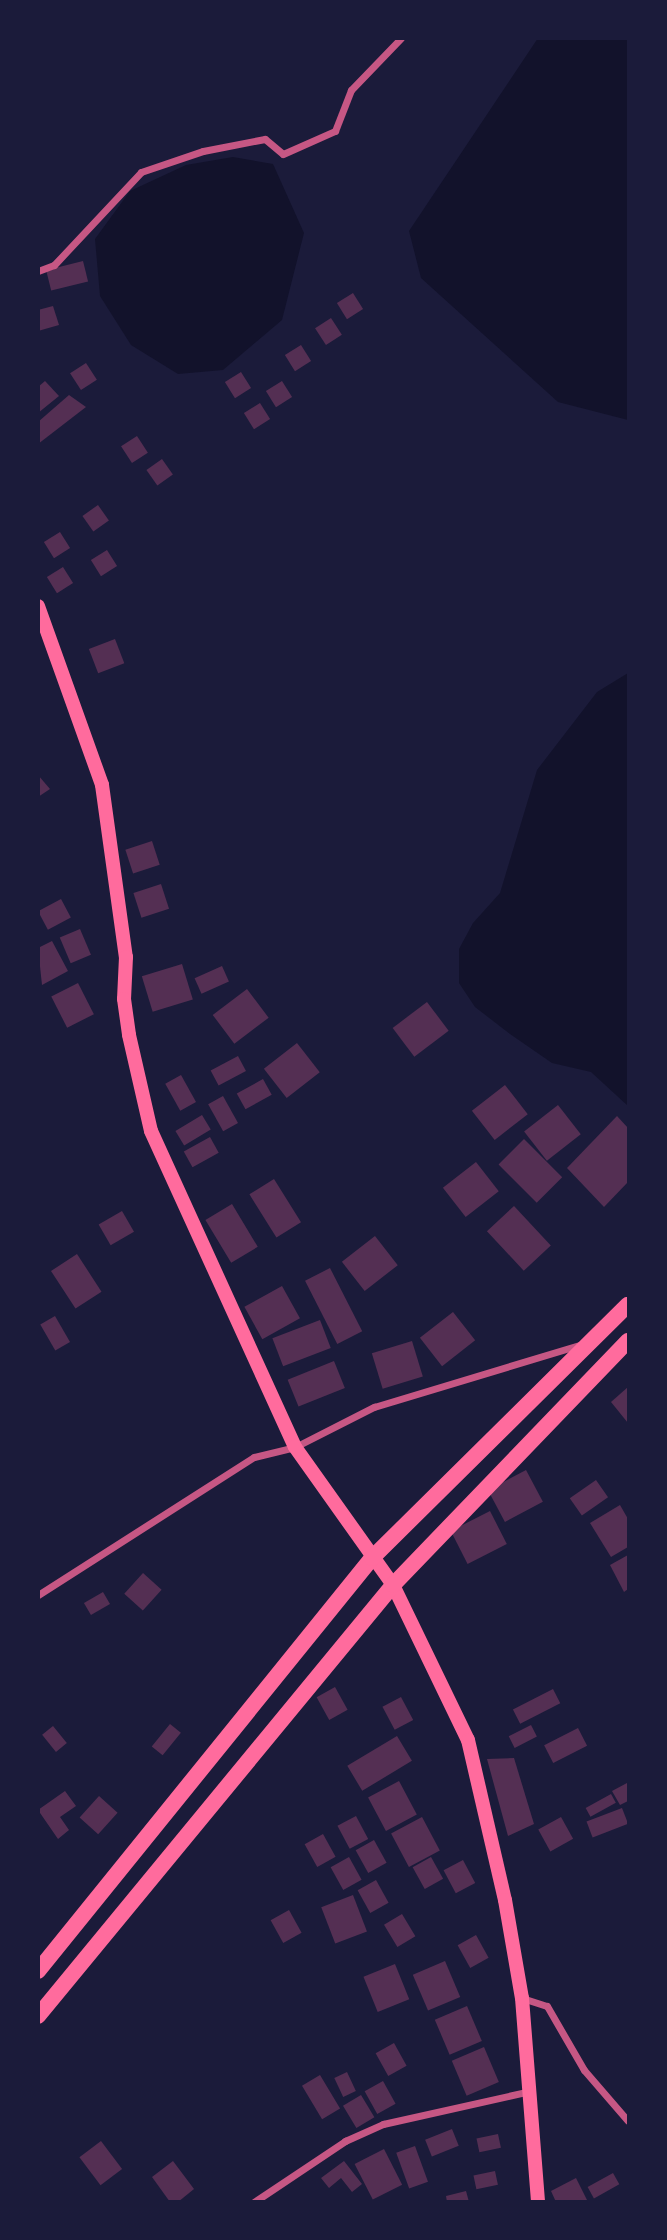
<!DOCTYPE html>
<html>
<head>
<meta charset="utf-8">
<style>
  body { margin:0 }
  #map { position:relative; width:667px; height:2240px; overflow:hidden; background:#1b1b3a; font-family:"Asap Condensed",sans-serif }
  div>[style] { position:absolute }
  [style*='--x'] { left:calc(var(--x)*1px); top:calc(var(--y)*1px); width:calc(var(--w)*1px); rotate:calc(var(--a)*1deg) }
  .water>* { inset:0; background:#12122b }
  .building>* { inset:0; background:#542f53; transform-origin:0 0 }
  .minor>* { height:7px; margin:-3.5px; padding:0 3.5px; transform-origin:3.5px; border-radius:3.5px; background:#c65784 }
  .secondary>* { height:14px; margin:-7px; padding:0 7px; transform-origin:7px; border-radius:7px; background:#ff6b9d }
  .primary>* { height:16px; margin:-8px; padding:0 8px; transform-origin:8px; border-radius:8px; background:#ff6b9d }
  span { translate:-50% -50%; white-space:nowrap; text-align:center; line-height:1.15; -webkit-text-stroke:5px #1b1b3a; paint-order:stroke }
  .frame { position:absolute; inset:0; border:40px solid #1b1b3a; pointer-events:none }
</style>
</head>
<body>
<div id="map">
  <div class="water">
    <i style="clip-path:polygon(538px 38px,628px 39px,628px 420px,558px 402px,421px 278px,409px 231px)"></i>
    <i style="clip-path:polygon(233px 157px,273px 164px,304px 233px,282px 320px,223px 370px,178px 374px,131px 345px,100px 296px,95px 239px,130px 191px,186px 165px)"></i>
    <i style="clip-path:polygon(628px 673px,628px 1106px,591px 1072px,552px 1063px,510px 1034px,475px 1007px,459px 983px,459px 949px,473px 923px,500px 893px,537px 770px,597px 692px)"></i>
  </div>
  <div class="building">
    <i style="left:83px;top:261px;width:21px;height:38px;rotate:76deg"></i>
    <i style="left:353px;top:293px;width:19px;height:19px;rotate:58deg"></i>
    <i style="clip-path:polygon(53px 306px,59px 325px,38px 331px,38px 310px)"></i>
    <i style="left:331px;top:318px;width:20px;height:19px;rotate:57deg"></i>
    <i style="left:301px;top:345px;width:19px;height:19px;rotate:58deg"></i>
    <i style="left:86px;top:363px;width:20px;height:19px;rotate:57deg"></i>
    <i style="left:241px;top:372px;width:19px;height:19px;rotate:58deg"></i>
    <i style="clip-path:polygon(45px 381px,59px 396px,38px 413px,38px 387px)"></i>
    <i style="left:282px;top:381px;width:19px;height:19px;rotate:58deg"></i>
    <i style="clip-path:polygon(69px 395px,86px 407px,38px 444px,38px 422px)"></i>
    <i style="left:260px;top:403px;width:19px;height:19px;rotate:58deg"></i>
    <i style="left:137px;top:436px;width:20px;height:19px;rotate:57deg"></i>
    <i style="left:162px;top:459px;width:19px;height:19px;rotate:55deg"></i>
    <i style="left:98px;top:505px;width:19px;height:19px;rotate:55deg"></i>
    <i style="left:60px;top:532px;width:19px;height:19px;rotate:58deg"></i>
    <i style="left:107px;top:550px;width:19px;height:19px;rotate:58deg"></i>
    <i style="left:63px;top:567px;width:19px;height:19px;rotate:58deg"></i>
    <i style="left:115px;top:639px;width:26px;height:28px;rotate:69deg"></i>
    <i style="clip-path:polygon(38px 775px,50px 789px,38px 797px)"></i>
    <i style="left:152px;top:841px;width:25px;height:28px;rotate:72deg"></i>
    <i style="left:161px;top:884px;width:26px;height:29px;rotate:72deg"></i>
    <i style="left:61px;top:899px;width:21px;height:26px;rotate:62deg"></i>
    <i style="left:80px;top:929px;width:28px;height:22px;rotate:67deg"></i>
    <i style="clip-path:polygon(52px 941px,68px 971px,42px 985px,38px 948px)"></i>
    <i style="left:182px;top:964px;width:37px;height:42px;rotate:73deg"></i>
    <i style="left:222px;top:966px;width:17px;height:30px;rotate:66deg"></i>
    <i style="left:78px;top:983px;width:35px;height:30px;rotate:63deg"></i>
    <i style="left:247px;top:989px;width:36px;height:43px;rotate:53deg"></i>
    <i style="left:427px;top:1002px;width:36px;height:43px;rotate:53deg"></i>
    <i style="left:297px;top:1043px;width:37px;height:42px;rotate:52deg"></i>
    <i style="left:238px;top:1056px;width:17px;height:31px;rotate:62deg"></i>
    <i style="left:181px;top:1075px;width:31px;height:18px;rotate:61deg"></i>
    <i style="left:263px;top:1079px;width:18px;height:30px;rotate:61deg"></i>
    <i style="left:505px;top:1085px;width:37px;height:42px;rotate:52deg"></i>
    <i style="left:223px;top:1096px;width:31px;height:17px;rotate:61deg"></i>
    <i style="left:558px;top:1105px;width:37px;height:43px;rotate:52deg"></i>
    <i style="left:202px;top:1115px;width:17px;height:31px;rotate:59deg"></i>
    <i style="clip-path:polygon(617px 1116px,628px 1128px,628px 1182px,604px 1207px,567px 1168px)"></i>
    <i style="left:210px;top:1137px;width:18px;height:30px;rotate:61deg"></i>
    <i style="left:524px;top:1139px;width:54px;height:36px;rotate:45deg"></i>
    <i style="left:476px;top:1162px;width:37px;height:42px;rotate:52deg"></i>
    <i style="left:274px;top:1179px;width:51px;height:29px;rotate:58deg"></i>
    <i style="left:232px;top:1204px;width:50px;height:31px;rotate:59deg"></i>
    <i style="left:514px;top:1206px;width:54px;height:37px;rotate:47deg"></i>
    <i style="left:122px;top:1211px;width:24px;height:27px;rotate:60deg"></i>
    <i style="left:375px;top:1236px;width:37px;height:42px;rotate:52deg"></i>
    <i style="left:77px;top:1254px;width:45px;height:31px;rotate:57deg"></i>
    <i style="left:330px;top:1268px;width:71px;height:28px;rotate:63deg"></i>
    <i style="left:282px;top:1286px;width:37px;height:43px;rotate:61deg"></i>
    <i style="left:453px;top:1312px;width:36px;height:42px;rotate:52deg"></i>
    <i style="left:55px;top:1316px;width:30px;height:17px;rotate:60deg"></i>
    <i style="left:320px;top:1320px;width:30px;height:51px;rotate:69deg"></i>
    <i style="left:412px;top:1341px;width:37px;height:42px;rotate:73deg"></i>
    <i style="left:334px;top:1361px;width:29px;height:50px;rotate:68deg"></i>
    <i style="clip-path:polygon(628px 1387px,628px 1423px,611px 1402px)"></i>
    <i style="left:526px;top:1470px;width:36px;height:43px;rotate:62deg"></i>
    <i style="left:596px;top:1480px;width:21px;height:32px;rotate:55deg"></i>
    <i style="clip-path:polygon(620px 1505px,628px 1519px,628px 1547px,611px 1557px,590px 1523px)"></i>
    <i style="left:490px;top:1511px;width:37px;height:44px;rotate:63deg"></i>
    <i style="clip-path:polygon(628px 1555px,628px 1589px,624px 1592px,610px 1565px)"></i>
    <i style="left:143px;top:1573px;width:25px;height:28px;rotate:42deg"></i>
    <i style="left:103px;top:1592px;width:14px;height:22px;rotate:60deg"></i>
    <i style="left:335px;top:1687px;width:26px;height:21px;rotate:61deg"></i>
    <i style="left:553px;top:1689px;width:16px;height:45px;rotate:63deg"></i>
    <i style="left:401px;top:1697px;width:26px;height:21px;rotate:62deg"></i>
    <i style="left:170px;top:1724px;width:14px;height:29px;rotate:39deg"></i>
    <i style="left:531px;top:1725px;width:13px;height:25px;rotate:63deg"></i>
    <i style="left:53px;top:1726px;width:22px;height:14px;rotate:51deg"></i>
    <i style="left:578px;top:1728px;width:20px;height:38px;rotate:63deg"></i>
    <i style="left:397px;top:1736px;width:29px;height:58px;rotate:59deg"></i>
    <i style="clip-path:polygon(514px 1758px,534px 1824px,508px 1836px,487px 1759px)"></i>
    <i style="left:399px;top:1781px;width:38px;height:35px;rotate:62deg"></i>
    <i style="clip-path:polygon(627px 1783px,628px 1801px,620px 1805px,612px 1791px)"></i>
    <i style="clip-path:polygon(65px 1791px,76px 1806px,60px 1817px,69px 1830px,58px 1839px,38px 1810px)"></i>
    <i style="left:611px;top:1794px;width:10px;height:29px;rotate:61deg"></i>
    <i style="left:99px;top:1796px;width:25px;height:29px;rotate:42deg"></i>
    <i style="left:622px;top:1808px;width:17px;height:38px;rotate:69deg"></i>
    <i style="left:356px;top:1816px;width:26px;height:21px;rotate:62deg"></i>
    <i style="left:422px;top:1817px;width:38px;height:35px;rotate:62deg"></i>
    <i style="left:561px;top:1817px;width:25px;height:26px;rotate:61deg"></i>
    <i style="left:323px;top:1834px;width:26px;height:21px;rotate:61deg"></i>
    <i style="left:374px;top:1840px;width:26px;height:21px;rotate:61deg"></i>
    <i style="left:349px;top:1857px;width:26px;height:21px;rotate:61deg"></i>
    <i style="left:431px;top:1857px;width:25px;height:21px;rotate:61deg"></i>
    <i style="left:463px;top:1860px;width:26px;height:22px;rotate:62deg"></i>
    <i style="left:376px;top:1880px;width:26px;height:21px;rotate:61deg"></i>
    <i style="left:353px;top:1895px;width:39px;height:34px;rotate:69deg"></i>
    <i style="left:289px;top:1910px;width:26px;height:21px;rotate:61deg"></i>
    <i style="left:402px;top:1914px;width:26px;height:21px;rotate:59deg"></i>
    <i style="left:476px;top:1935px;width:26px;height:21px;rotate:61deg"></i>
    <i style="left:445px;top:1961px;width:39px;height:35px;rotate:67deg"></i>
    <i style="left:395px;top:1964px;width:38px;height:34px;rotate:68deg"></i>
    <i style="left:467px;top:2006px;width:38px;height:35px;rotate:67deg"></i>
    <i style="left:394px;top:2043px;width:26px;height:21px;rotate:61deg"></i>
    <i style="left:484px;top:2047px;width:38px;height:35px;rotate:67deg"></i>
    <i style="left:347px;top:2072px;width:21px;height:14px;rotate:65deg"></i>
    <i style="left:320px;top:2075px;width:39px;height:21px;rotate:59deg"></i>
    <i style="left:383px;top:2081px;width:26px;height:21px;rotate:61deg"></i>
    <i style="left:361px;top:2095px;width:26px;height:21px;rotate:59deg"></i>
    <i style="left:452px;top:2129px;width:18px;height:29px;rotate:68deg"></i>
    <i style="left:498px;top:2134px;width:14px;height:22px;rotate:78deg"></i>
    <i style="left:101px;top:2141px;width:35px;height:27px;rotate:53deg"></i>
    <i style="left:415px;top:2146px;width:38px;height:20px;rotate:70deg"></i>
    <i style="left:384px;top:2149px;width:40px;height:33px;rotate:63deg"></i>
    <i style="clip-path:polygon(173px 2161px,194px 2189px,178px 2202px,170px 2202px,152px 2177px)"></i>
    <i style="clip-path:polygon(344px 2161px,362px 2184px,352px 2192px,341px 2178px,329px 2188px,321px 2178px)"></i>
    <i style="left:495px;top:2171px;width:14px;height:22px;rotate:78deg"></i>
    <i style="left:613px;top:2173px;width:13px;height:29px;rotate:61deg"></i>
    <i style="clip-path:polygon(576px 2178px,588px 2202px,556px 2202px,551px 2191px)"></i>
    <i style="clip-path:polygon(466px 2191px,469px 2202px,447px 2202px,446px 2196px)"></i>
  </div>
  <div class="minor">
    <i style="--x:38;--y:271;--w:17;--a:-21"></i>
    <i style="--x:54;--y:265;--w:127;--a:-46.9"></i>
    <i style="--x:141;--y:172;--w:65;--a:-18.7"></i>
    <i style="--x:203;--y:151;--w:63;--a:-11"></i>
    <i style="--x:265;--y:139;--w:23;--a:40"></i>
    <i style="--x:283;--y:154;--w:57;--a:-23.9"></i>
    <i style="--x:335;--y:131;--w:44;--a:-68.7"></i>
    <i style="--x:351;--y:90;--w:72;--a:-46.1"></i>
    <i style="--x:38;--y:1595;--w:256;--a:-32.6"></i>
    <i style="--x:254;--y:1457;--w:42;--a:-13.7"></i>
    <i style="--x:295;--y:1447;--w:89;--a:-26.9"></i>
    <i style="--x:374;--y:1407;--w:218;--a:-16.8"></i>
    <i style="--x:522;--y:1998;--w:26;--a:18"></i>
    <i style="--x:547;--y:2006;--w:74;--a:60"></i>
    <i style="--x:584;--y:2070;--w:67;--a:49.2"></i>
    <i style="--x:254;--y:2202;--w:110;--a:-33.8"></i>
    <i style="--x:345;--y:2141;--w:42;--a:-24.1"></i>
    <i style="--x:383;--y:2124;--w:147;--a:-12.6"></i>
  </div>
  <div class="secondary">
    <i style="--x:38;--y:606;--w:190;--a:70.3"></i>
    <i style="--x:102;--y:785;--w:174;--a:82.1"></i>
    <i style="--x:126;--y:957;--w:42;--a:92.7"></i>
    <i style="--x:124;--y:999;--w:36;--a:82"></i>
    <i style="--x:129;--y:1035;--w:98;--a:77.1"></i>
    <i style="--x:151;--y:1131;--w:347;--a:65.5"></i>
    <i style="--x:295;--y:1447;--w:169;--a:54.6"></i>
    <i style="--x:393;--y:1585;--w:172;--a:64.2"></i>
    <i style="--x:468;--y:1740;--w:164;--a:77"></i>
    <i style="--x:505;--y:1900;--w:99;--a:80.2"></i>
    <i style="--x:522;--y:1998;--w:205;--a:85.5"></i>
  </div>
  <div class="primary">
    <i style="--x:38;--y:1971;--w:531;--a:-51.04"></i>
    <i style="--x:372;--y:1558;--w:360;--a:-44.7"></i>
    <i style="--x:38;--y:2016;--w:558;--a:-50.52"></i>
    <i style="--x:393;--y:1585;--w:339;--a:-46.1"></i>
  </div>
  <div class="frame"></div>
</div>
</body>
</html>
